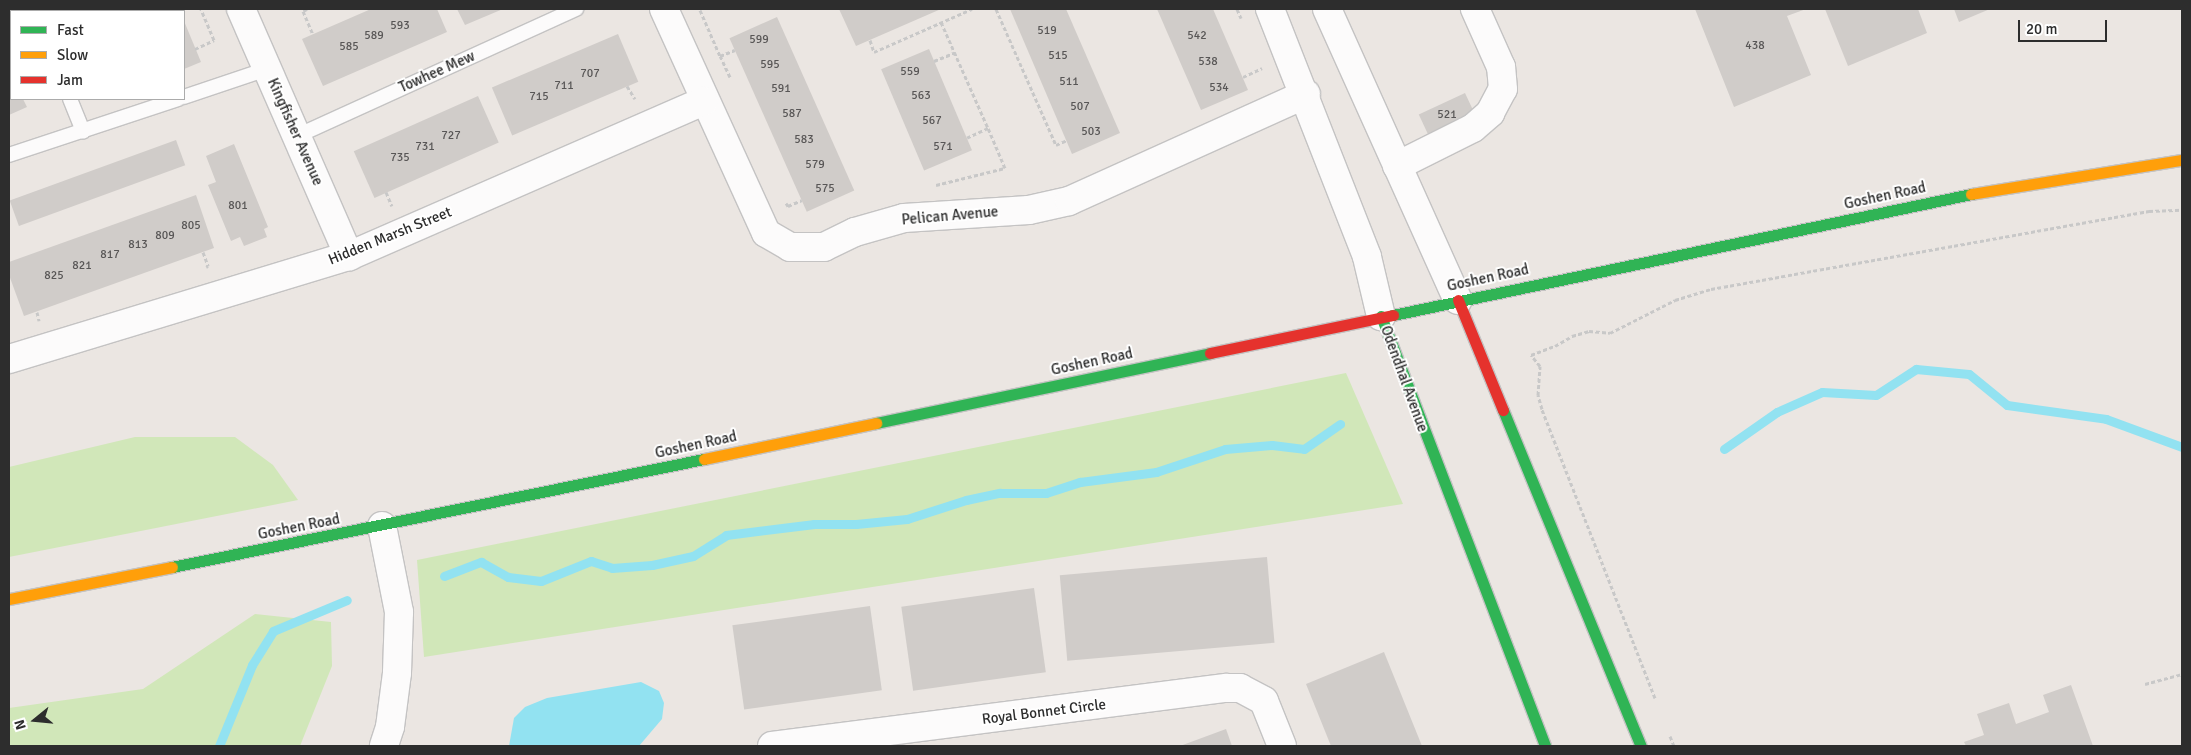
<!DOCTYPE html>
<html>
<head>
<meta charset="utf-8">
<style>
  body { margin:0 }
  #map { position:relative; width:2191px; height:755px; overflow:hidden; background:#ebe6e2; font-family:Signika,sans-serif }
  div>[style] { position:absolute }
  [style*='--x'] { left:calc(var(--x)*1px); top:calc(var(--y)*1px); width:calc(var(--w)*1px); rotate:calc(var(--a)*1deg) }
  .green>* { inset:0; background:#d1e7b9 }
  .water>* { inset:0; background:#92e2f1 }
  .stream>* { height:9px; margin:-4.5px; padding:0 4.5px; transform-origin:4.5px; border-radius:4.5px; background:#92e2f1 }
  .building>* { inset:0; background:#d0ccc9; transform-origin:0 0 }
  .path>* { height:3px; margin-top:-1.5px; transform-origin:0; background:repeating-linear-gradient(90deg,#c8c8c8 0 4px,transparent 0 6.5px) }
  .roads { filter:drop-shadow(1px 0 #c4c3c3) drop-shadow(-1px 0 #c4c3c3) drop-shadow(0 1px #c4c3c3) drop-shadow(0 -1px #c4c3c3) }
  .lane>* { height:14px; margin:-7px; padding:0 7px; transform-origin:7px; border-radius:7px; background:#fcfbfb }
  .street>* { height:28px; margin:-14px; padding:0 14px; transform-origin:14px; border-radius:14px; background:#fcfbfb }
  .fast>* { height:11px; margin:-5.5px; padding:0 5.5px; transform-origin:5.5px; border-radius:5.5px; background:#30b455 }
  .slow>* { height:11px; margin:-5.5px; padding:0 5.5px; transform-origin:5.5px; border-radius:5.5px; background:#ff9f0a }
  .jam>* { height:11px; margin:-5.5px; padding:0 5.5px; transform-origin:5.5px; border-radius:5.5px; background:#e5322d }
  span { translate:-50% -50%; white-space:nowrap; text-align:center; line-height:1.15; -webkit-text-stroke:4px #fff; paint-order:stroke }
  .number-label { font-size:12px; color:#585656 }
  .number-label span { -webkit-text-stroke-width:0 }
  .street-label { font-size:15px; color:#2d2d2d }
  .frame { position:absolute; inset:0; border:10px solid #2d2d2d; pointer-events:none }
  .legend { position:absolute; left:10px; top:10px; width:175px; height:90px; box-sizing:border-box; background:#fff; border:1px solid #ababab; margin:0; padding:6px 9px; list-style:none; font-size:15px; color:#2d2d2d }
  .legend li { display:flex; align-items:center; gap:10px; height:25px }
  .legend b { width:25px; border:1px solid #ababab }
  .north { position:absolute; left:10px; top:695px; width:50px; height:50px; -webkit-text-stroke:4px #fff; paint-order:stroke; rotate:253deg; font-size:14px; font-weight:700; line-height:20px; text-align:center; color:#2d2d2d }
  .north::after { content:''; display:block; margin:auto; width:18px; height:22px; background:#2d2d2d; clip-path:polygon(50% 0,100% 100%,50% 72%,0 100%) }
  .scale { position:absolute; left:2018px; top:20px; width:89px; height:22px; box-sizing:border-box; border:2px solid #2d2d2d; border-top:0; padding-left:6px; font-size:15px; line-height:18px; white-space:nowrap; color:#2d2d2d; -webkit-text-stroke:4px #fff; paint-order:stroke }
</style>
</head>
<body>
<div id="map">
  <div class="green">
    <i style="clip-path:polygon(1346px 373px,1403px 504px,424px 657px,417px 560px)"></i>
    <i style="clip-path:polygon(135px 437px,235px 437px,273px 465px,298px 500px,9px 557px,9px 467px)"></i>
    <i style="clip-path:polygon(255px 614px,331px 622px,332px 666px,300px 746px,9px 746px,9px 708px,143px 689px)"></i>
  </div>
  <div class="water">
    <i style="clip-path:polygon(641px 682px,659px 691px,664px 703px,662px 719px,639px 746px,509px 746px,514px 718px,525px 707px,547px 698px)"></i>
  </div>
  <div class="stream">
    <i style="--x:1724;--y:449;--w:65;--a:-34.9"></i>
    <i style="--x:1777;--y:412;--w:49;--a:-24"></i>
    <i style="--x:1822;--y:392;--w:54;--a:3.2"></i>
    <i style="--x:1876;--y:395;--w:48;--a:-33"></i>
    <i style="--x:1916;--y:369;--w:53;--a:5.4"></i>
    <i style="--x:1969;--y:374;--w:49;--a:39.2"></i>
    <i style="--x:2007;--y:405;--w:100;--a:8"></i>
    <i style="--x:2106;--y:419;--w:81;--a:20.2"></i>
    <i style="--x:444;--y:576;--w:40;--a:-21"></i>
    <i style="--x:481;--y:562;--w:31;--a:29"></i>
    <i style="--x:508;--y:577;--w:33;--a:7"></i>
    <i style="--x:541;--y:581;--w:54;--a:-21.8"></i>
    <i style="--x:591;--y:561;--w:22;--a:18"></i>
    <i style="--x:612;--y:568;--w:40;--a:-4.3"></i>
    <i style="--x:652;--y:565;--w:42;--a:-12.4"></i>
    <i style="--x:693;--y:556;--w:39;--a:-32"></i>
    <i style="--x:726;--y:535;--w:89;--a:-7.1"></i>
    <i style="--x:814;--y:524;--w:42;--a:0"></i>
    <i style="--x:856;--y:524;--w:51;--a:-5.6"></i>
    <i style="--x:907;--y:519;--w:62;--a:-17.9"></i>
    <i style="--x:966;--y:500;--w:35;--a:-12"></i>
    <i style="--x:1000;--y:493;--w:46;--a:0"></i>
    <i style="--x:1046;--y:493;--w:36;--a:-18"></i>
    <i style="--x:1080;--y:482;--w:77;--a:-7.5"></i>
    <i style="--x:1156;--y:472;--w:73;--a:-18.4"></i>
    <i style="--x:1225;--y:449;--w:47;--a:-4.9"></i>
    <i style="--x:1272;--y:445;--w:32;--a:7"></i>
    <i style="--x:1304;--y:449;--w:44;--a:-34.8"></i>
    <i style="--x:219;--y:746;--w:87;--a:-67.8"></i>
    <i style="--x:252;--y:665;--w:40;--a:-58"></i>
    <i style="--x:273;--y:631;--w:80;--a:-22.7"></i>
  </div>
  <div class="building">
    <i style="left:54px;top:9px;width:32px;height:2px"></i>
    <i style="left:118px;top:9px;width:60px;height:2px"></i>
    <i style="clip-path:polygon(371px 9px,437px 9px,447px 32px,323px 86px,302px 39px)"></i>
    <i style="clip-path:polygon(457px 9px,503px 9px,465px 25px)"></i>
    <i style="clip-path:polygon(839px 9px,941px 9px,856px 46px)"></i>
    <i style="clip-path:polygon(1010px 9px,1066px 9px,1120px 133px,1072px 154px)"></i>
    <i style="clip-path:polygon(1157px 9px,1213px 9px,1248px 90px,1201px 110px)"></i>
    <i style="clip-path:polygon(1695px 9px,1806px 9px,1787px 16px,1811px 75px,1734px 107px)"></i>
    <i style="clip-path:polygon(1825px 9px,1918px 9px,1927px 33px,1848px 66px)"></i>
    <i style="clip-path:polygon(1954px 9px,1990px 9px,1959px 22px)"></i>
    <i style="left:777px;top:17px;width:190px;height:52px;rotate:66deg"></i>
    <i style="clip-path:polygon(184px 21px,201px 62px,184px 69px)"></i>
    <i style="left:618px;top:34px;width:52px;height:137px;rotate:67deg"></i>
    <i style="left:929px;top:49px;width:110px;height:52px;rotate:67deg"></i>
    <i style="clip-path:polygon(11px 85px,11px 99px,23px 99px,27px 107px,9px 115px)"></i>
    <i style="left:1465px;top:93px;width:26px;height:51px;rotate:65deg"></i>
    <i style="left:478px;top:96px;width:51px;height:136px;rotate:66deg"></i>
    <i style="left:176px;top:140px;width:27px;height:177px;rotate:70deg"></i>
    <i style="clip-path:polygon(234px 144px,268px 227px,264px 229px,267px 237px,244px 246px,240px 237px,231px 241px,208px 185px,216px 182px,206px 156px)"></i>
    <i style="clip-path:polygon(196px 195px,214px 248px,24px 316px,9px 275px,9px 262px)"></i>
    <i style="left:1267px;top:557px;width:86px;height:208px;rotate:85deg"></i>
    <i style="left:1034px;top:588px;width:85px;height:134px;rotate:82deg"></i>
    <i style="left:870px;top:606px;width:85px;height:139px;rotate:82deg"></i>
    <i style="clip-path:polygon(1384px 652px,1422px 746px,1331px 746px,1306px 684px)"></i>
    <i style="clip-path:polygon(2071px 685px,2093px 746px,1966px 746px,1964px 742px,1984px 735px,1977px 714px,2009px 703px,2016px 724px,2049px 712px,2043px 695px)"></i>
    <i style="clip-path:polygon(1226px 729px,1232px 746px,1180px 746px)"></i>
  </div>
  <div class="path">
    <i style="--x:307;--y:9;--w:4;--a:153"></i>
    <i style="--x:303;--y:11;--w:25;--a:67"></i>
    <i style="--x:996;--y:9;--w:149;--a:66.2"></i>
    <i style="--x:1056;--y:145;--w:12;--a:-24"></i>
    <i style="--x:1237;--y:9;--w:10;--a:66"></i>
    <i style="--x:700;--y:10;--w:50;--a:66.5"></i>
    <i style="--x:941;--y:22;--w:116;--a:66.1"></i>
    <i style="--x:988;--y:128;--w:23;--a:155"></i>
    <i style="--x:870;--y:40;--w:13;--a:72"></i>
    <i style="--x:874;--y:52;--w:107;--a:-23.7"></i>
    <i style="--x:195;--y:49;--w:21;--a:-25"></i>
    <i style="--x:214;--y:40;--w:34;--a:-113"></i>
    <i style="--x:934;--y:61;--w:22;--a:-22"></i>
    <i style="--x:730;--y:77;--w:23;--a:-115"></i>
    <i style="--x:720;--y:56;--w:16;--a:-22"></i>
    <i style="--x:1243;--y:77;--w:21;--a:-25"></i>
    <i style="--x:627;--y:86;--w:15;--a:58"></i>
    <i style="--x:936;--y:185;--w:71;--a:-13.8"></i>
    <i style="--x:1005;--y:168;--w:43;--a:-113"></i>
    <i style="--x:386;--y:192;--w:15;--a:67"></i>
    <i style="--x:786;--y:203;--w:4;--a:56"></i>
    <i style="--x:788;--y:206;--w:15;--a:-23"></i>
    <i style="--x:203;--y:252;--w:15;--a:70"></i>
    <i style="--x:208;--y:266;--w:2;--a:153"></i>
    <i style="--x:37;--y:312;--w:9;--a:77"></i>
    <i style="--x:2145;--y:684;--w:38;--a:-15"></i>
    <i style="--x:1655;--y:698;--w:310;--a:-111.4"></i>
    <i style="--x:1542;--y:409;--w:15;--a:-106"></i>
    <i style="--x:1538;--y:395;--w:29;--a:-86"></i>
    <i style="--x:1540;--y:366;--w:14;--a:-129"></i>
    <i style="--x:1531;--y:355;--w:26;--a:-21"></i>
    <i style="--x:1555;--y:346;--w:20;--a:-30"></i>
    <i style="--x:1572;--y:336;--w:18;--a:-16"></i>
    <i style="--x:1589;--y:331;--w:21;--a:5"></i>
    <i style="--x:1610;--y:333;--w:73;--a:-26.9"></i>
    <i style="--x:1675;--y:300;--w:38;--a:-17"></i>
    <i style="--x:1711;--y:289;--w:445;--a:-10.1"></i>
    <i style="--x:2149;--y:211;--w:33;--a:-2"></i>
    <i style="--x:1670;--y:736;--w:11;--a:68"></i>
  </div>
  <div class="roads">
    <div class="lane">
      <i style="--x:31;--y:9;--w:3;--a:45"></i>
      <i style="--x:184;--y:97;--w:88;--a:-18.6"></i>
      <i style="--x:70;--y:99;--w:35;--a:68"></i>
      <i style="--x:297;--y:136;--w:307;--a:-24.5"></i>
      <i style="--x:9;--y:155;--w:178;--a:-18.3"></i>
    </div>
    <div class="street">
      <i style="--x:241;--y:9;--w:270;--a:66.4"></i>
      <i style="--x:664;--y:9;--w:246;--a:65.5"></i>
      <i style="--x:766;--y:233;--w:28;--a:30"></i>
      <i style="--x:790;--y:247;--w:34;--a:0"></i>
      <i style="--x:824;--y:247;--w:34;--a:-26"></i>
      <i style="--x:855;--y:232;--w:51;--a:-15.9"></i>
      <i style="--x:904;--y:218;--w:125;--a:-3.7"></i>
      <i style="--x:1029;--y:210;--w:41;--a:-12.7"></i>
      <i style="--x:1069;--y:201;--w:260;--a:-24.3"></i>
      <i style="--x:1270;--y:9;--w:266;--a:68.6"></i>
      <i style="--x:1367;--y:257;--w:61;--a:76.7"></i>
      <i style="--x:1327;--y:9;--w:319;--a:65.8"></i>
      <i style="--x:1397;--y:166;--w:85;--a:-26.6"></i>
      <i style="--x:1473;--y:128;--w:23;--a:-41"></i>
      <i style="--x:1490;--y:113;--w:27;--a:-62"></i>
      <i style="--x:1503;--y:89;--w:22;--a:-95"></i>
      <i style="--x:1501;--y:67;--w:64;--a:-114.1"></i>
      <i style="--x:9;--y:359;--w:355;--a:-16.9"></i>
      <i style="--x:349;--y:256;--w:387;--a:-23.6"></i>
      <i style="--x:382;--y:526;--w:88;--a:78.8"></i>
      <i style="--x:399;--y:612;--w:61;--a:91.9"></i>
      <i style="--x:397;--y:673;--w:54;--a:97.4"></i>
      <i style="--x:390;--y:727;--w:20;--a:108"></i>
      <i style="--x:772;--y:746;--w:459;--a:-7.3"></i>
      <i style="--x:1227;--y:688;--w:13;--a:0"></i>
      <i style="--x:1240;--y:688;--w:27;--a:28"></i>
      <i style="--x:1264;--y:701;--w:48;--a:68.2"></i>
    </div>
    <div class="fast">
      <i style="--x:1393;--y:315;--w:591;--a:-11.82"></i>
      <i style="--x:1381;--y:316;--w:460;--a:69.1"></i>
      <i style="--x:1503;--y:410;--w:363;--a:67.7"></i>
      <i style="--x:876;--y:423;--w:341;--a:-11.8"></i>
      <i style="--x:172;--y:567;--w:543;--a:-11.48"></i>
    </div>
    <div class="slow">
      <i style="--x:1971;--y:194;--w:214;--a:-9.2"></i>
      <i style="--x:704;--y:459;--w:176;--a:-11.8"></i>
      <i style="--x:9;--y:599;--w:166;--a:-11.1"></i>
    </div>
    <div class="jam">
      <i style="--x:1458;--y:300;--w:119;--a:67.8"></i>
      <i style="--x:1210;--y:353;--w:187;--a:-11.7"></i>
    </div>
  </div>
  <div class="number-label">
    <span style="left:400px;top:26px">593</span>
    <span style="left:1047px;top:31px">519</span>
    <span style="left:374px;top:36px">589</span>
    <span style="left:1197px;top:36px">542</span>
    <span style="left:759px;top:40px">599</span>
    <span style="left:1755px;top:46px">438</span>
    <span style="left:349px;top:47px">585</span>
    <span style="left:1058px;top:56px">515</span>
    <span style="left:1208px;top:62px">538</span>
    <span style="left:770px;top:65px">595</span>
    <span style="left:910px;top:72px">559</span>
    <span style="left:590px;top:74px">707</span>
    <span style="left:1069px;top:82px">511</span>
    <span style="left:564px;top:86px">711</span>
    <span style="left:1219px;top:88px">534</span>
    <span style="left:781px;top:89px">591</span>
    <span style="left:921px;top:96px">563</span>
    <span style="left:539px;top:97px">715</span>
    <span style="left:1080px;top:107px">507</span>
    <span style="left:792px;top:114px">587</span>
    <span style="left:1447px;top:115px">521</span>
    <span style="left:932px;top:121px">567</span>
    <span style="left:1091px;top:132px">503</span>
    <span style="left:451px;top:136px">727</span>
    <span style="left:804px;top:140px">583</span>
    <span style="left:425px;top:147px">731</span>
    <span style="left:943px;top:147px">571</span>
    <span style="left:400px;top:158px">735</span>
    <span style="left:815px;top:165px">579</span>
    <span style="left:825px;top:189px">575</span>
    <span style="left:238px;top:206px">801</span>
    <span style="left:191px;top:226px">805</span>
    <span style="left:165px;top:236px">809</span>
    <span style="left:138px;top:245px">813</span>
    <span style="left:110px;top:255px">817</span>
    <span style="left:82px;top:266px">821</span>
    <span style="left:54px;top:276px">825</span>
  </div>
  <div class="street-label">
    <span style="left:437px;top:72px;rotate:-24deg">Towhee Mew</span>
    <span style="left:295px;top:132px;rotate:66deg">Kingfisher Avenue</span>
    <span style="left:1885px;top:196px;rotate:-12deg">Goshen Road</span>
    <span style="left:950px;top:216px;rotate:-5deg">Pelican Avenue</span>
    <span style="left:390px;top:236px;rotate:-22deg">Hidden Marsh Street</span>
    <span style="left:1488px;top:278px;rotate:-12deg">Goshen Road</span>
    <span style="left:1092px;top:362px;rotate:-12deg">Goshen Road</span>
    <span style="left:1404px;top:379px;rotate:70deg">Odendhal Avenue</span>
    <span style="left:696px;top:445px;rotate:-12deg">Goshen Road</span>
    <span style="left:299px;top:527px;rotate:-11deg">Goshen Road</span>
    <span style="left:1044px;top:712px;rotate:-7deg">Royal Bonnet Circle</span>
  </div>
  <div class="frame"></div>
  <ul class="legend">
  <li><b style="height:6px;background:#30b455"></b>Fast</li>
  <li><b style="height:6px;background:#ff9f0a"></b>Slow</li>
  <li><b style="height:6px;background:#e5322d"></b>Jam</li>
  </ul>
  <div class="north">N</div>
  <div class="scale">20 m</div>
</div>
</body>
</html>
